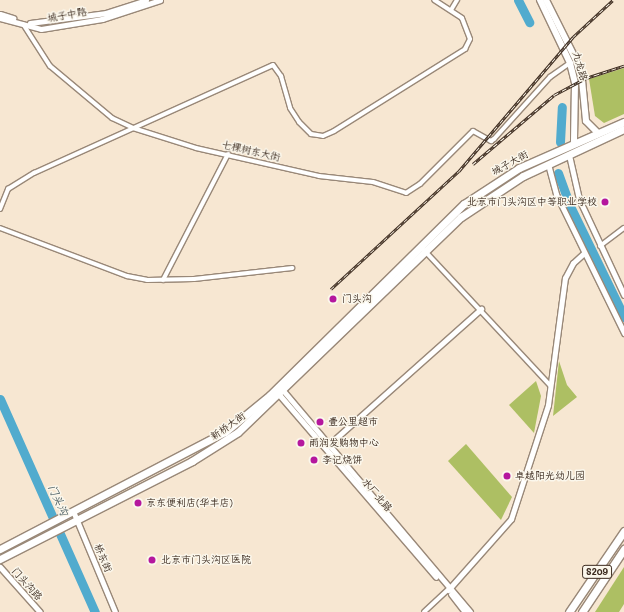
<!DOCTYPE html>
<html>
<head>
<meta charset="utf-8">
<style>
  body { margin:0 }
  #map { position:relative; width:624px; height:612px; overflow:hidden; background:#f7e7d2; font-family:Mali,"LXGW WenKai TC",sans-serif }
  div>[style] { position:absolute }
  [style*='--x'] { left:calc(var(--x)*1px); top:calc(var(--y)*1px); width:calc(var(--w)*1px); rotate:calc(var(--a)*1deg) }
  .green>* { inset:0; background:#adbf63 }
  .river>* { height:9px; margin:-4.5px; padding:0 4.5px; transform-origin:4.5px; border-radius:4.5px; background:#51abce }
  .roads { filter:drop-shadow(1px 0 #998878) drop-shadow(-1px 0 #998878) drop-shadow(0 1px #998878) drop-shadow(0 -1px #998878) }
  .minor>* { height:4px; margin:-2px; padding:0 2px; transform-origin:2px; border-radius:2px; background:#fff }
  .tertiary>* { height:5px; margin:-2.5px; padding:0 2.5px; transform-origin:2.5px; border-radius:2.5px; background:#fff }
  .secondary>* { height:6px; margin:-3px; padding:0 3px; transform-origin:3px; border-radius:3px; background:#fff }
  .primary>* { height:7px; margin:-3.5px; padding:0 3.5px; transform-origin:3.5px; border-radius:3.5px; background:#fff }
  .rail>* { height:3px; margin-top:-1.5px; transform-origin:0; background:repeating-linear-gradient(90deg,#fbf7ec 0 4.5px,#3b2a1e 0 9px); box-sizing:border-box; border-block:1px solid #3b2a1e }
  .dots>* { width:11px; height:11px; translate:-50% -50%; box-sizing:border-box; border:2px solid #fbf7ec; border-radius:50% }
  span { translate:-50% -50%; white-space:nowrap; text-align:center; line-height:1.15; -webkit-text-stroke:3px #fbf7ec; paint-order:stroke }
  .shield-label span { padding:1px 3px; background:#fbf7ec; border:1px solid; border-radius:3px; -webkit-text-stroke-width:0 }
  .shield-label { font-size:9px; color:#3b2a1e; font-weight:700 }
  .street-label { font-size:10px; color:#3b2a1e }
  .poi-label { font-size:10px; color:#3b2a1e }
  .right { translate:-100% -50%; text-align:right }
  .left { translate:0 -50%; text-align:left }
  .water-label { font-size:11px; color:#43575c; font-style:italic }
</style>
</head>
<body>
<div id="map">
  <div class="green">
    <i style="clip-path:polygon(624px 68px,624px 114px,604px 123px,595px 116px,589px 79px)"></i>
    <i style="clip-path:polygon(559px 361px,567px 385px,577px 397px,553px 416px)"></i>
    <i style="clip-path:polygon(536px 381px,541px 396px,534px 433px,509px 405px)"></i>
    <i style="clip-path:polygon(466px 444px,512px 497px,501px 520px,448px 461px)"></i>
    <i style="clip-path:polygon(624px 567px,624px 604px,619px 612px,595px 612px)"></i>
  </div>
  <div class="river">
    <i style="--x:518;--y:0;--w:25;--a:63"></i>
    <i style="--x:560;--y:142;--w:35;--a:-87"></i>
    <i style="--x:558;--y:173;--w:33;--a:70"></i>
    <i style="--x:569;--y:204;--w:126;--a:64"></i>
    <i style="--x:0;--y:399;--w:233;--a:66"></i>
  </div>
  <div class="roads">
    <div class="minor">
      <i style="--x:451;--y:10;--w:12;--a:-59"></i>
      <i style="--x:23;--y:24;--w:50;--a:57.3"></i>
      <i style="--x:50;--y:66;--w:81;--a:40"></i>
      <i style="--x:112;--y:118;--w:23;--a:25"></i>
      <i style="--x:133;--y:128;--w:66;--a:17.6"></i>
      <i style="--x:196;--y:148;--w:126;--a:12.8"></i>
      <i style="--x:319;--y:176;--w:54;--a:6.3"></i>
      <i style="--x:373;--y:182;--w:35;--a:18"></i>
      <i style="--x:406;--y:193;--w:17;--a:-33"></i>
      <i style="--x:420;--y:184;--w:75;--a:-45"></i>
      <i style="--x:473;--y:131;--w:21;--a:29"></i>
      <i style="--x:491;--y:141;--w:4;--a:-34"></i>
      <i style="--x:494;--y:139;--w:84;--a:-47.9"></i>
      <i style="--x:550;--y:77;--w:24;--a:-35"></i>
      <i style="--x:0;--y:209;--w:22;--a:-68"></i>
      <i style="--x:8;--y:189;--w:31;--a:-32"></i>
      <i style="--x:34;--y:173;--w:262;--a:-24.3"></i>
      <i style="--x:273;--y:65;--w:14;--a:54"></i>
      <i style="--x:281;--y:76;--w:33;--a:74"></i>
      <i style="--x:290;--y:108;--w:17;--a:57"></i>
      <i style="--x:299;--y:122;--w:17;--a:45"></i>
      <i style="--x:311;--y:134;--w:12;--a:9"></i>
      <i style="--x:323;--y:136;--w:12;--a:-24"></i>
      <i style="--x:334;--y:131;--w:155;--a:-32"></i>
      <i style="--x:465;--y:49;--w:11;--a:-63"></i>
      <i style="--x:470;--y:39;--w:22;--a:-111"></i>
      <i style="--x:462;--y:18;--w:33;--a:-147"></i>
      <i style="--x:0;--y:228;--w:136;--a:20.7"></i>
      <i style="--x:127;--y:276;--w:20;--a:11"></i>
      <i style="--x:147;--y:280;--w:47;--a:-1.2"></i>
      <i style="--x:194;--y:279;--w:99;--a:-6.4"></i>
      <i style="--x:600;--y:246;--w:30;--a:-37"></i>
      <i style="--x:424;--y:250;--w:185;--a:47"></i>
      <i style="--x:163;--y:280;--w:142;--a:-62.7"></i>
      <i style="--x:424;--y:612;--w:33;--a:-43"></i>
    </div>
    <div class="tertiary">
      <i style="--x:0;--y:14;--w:14;--a:17"></i>
      <i style="--x:0;--y:18;--w:42;--a:15"></i>
      <i style="--x:41;--y:29;--w:62;--a:-9.3"></i>
      <i style="--x:102;--y:19;--w:61;--a:-18.1"></i>
      <i style="--x:30;--y:23;--w:77;--a:-7.5"></i>
      <i style="--x:106;--y:13;--w:42;--a:-18"></i>
      <i style="--x:569;--y:155;--w:45;--a:77.2"></i>
      <i style="--x:579;--y:199;--w:106;--a:64.9"></i>
      <i style="--x:548;--y:164;--w:31;--a:75"></i>
      <i style="--x:556;--y:194;--w:155;--a:63.9"></i>
      <i style="--x:281;--y:388;--w:293;--a:49.8"></i>
      <i style="--x:276;--y:391;--w:245;--a:49.3"></i>
      <i style="--x:326;--y:447;--w:208;--a:-41.7"></i>
      <i style="--x:73;--y:511;--w:109;--a:67.4"></i>
      <i style="--x:0;--y:567;--w:60;--a:48.4"></i>
      <i style="--x:448;--y:590;--w:95;--a:-48.4"></i>
      <i style="--x:511;--y:519;--w:120;--a:-72"></i>
      <i style="--x:548;--y:405;--w:128;--a:-82.4"></i>
      <i style="--x:565;--y:278;--w:17;--a:-62"></i>
      <i style="--x:573;--y:263;--w:15;--a:-42"></i>
      <i style="--x:451;--y:594;--w:23;--a:52"></i>
    </div>
    <div class="secondary">
      <i style="--x:540;--y:0;--w:70;--a:64.5"></i>
      <i style="--x:570;--y:63;--w:21;--a:76"></i>
      <i style="--x:575;--y:83;--w:60;--a:91"></i>
      <i style="--x:546;--y:0;--w:67;--a:63.4"></i>
      <i style="--x:576;--y:60;--w:21;--a:73"></i>
      <i style="--x:582;--y:80;--w:41;--a:84.4"></i>
      <i style="--x:586;--y:121;--w:17;--a:45"></i>
    </div>
    <div class="primary">
      <i style="--x:0;--y:549;--w:254;--a:-27.5"></i>
      <i style="--x:225;--y:432;--w:58;--a:-39.4"></i>
      <i style="--x:270;--y:395;--w:272;--a:-44.6"></i>
      <i style="--x:464;--y:204;--w:66;--a:-33.2"></i>
      <i style="--x:519;--y:168;--w:115;--a:-23.7"></i>
      <i style="--x:0;--y:559;--w:216;--a:-27"></i>
      <i style="--x:192;--y:461;--w:54;--a:-32.2"></i>
      <i style="--x:238;--y:432;--w:310;--a:-44"></i>
      <i style="--x:461;--y:217;--w:74;--a:-33.5"></i>
      <i style="--x:523;--y:176;--w:111;--a:-25"></i>
      <i style="--x:569;--y:612;--w:98;--a:-55.8"></i>
      <i style="--x:582;--y:612;--w:76;--a:-56.3"></i>
    </div>
  </div>
  <div class="rail">
    <i style="--x:473;--y:164;--w:106;--a:-40.4"></i>
    <i style="--x:554;--y:95;--w:36;--a:-28"></i>
    <i style="--x:586;--y:78;--w:40;--a:-18"></i>
    <i style="--x:331;--y:289;--w:174;--a:-42.7"></i>
    <i style="--x:459;--y:171;--w:176;--a:-49.6"></i>
    <i style="--x:573;--y:37;--w:54;--a:-42.8"></i>
  </div>
  <div class="dots">
    <i style="left:605px;top:202px;background:#b5179e"></i>
    <i style="left:333px;top:299px;background:#b5179e"></i>
    <i style="left:320px;top:422px;background:#b5179e"></i>
    <i style="left:301px;top:443px;background:#b5179e"></i>
    <i style="left:314px;top:460px;background:#b5179e"></i>
    <i style="left:507px;top:476px;background:#b5179e"></i>
    <i style="left:138px;top:503px;background:#b5179e"></i>
    <i style="left:152px;top:560px;background:#b5179e"></i>
  </div>
  <div class="shield-label">
    <span style="left:597px;top:572px">S209</span>
  </div>
  <div class="street-label">
    <span style="left:67px;top:15px;rotate:-10deg">城子中路</span>
    <span style="left:580px;top:66px;rotate:74deg">九龙路</span>
    <span style="left:251px;top:151px;rotate:13deg">七棵树东大街</span>
    <span style="left:510px;top:163px;rotate:-29deg">城子大街</span>
    <span style="left:228px;top:426px;rotate:-35deg">新桥大街</span>
    <span style="left:377px;top:495px;rotate:49deg">水厂北路</span>
    <span style="left:103px;top:558px;rotate:67deg">桥东街</span>
    <span style="left:27px;top:584px;rotate:48deg">门头沟路</span>
  </div>
  <div class="poi-label">
    <span class="right" style="left:597px;top:202px">北京市门头沟区中等职业学校</span>
    <span class="left" style="left:342px;top:299px">门头沟</span>
    <span class="left" style="left:328px;top:422px">壹公里超市</span>
    <span class="left" style="left:309px;top:443px">雨润发购物中心</span>
    <span class="left" style="left:322px;top:460px">李记烧饼</span>
    <span class="left" style="left:515px;top:476px">卓越阳光幼儿园</span>
    <span class="left" style="left:146px;top:503px">京东便利店(华丰店)</span>
    <span class="left" style="left:161px;top:560px">北京市门头沟区医院</span>
  </div>
  <div class="water-label">
    <span style="left:58px;top:500px;rotate:66deg">门头沟</span>
  </div>
</div>
</body>
</html>
